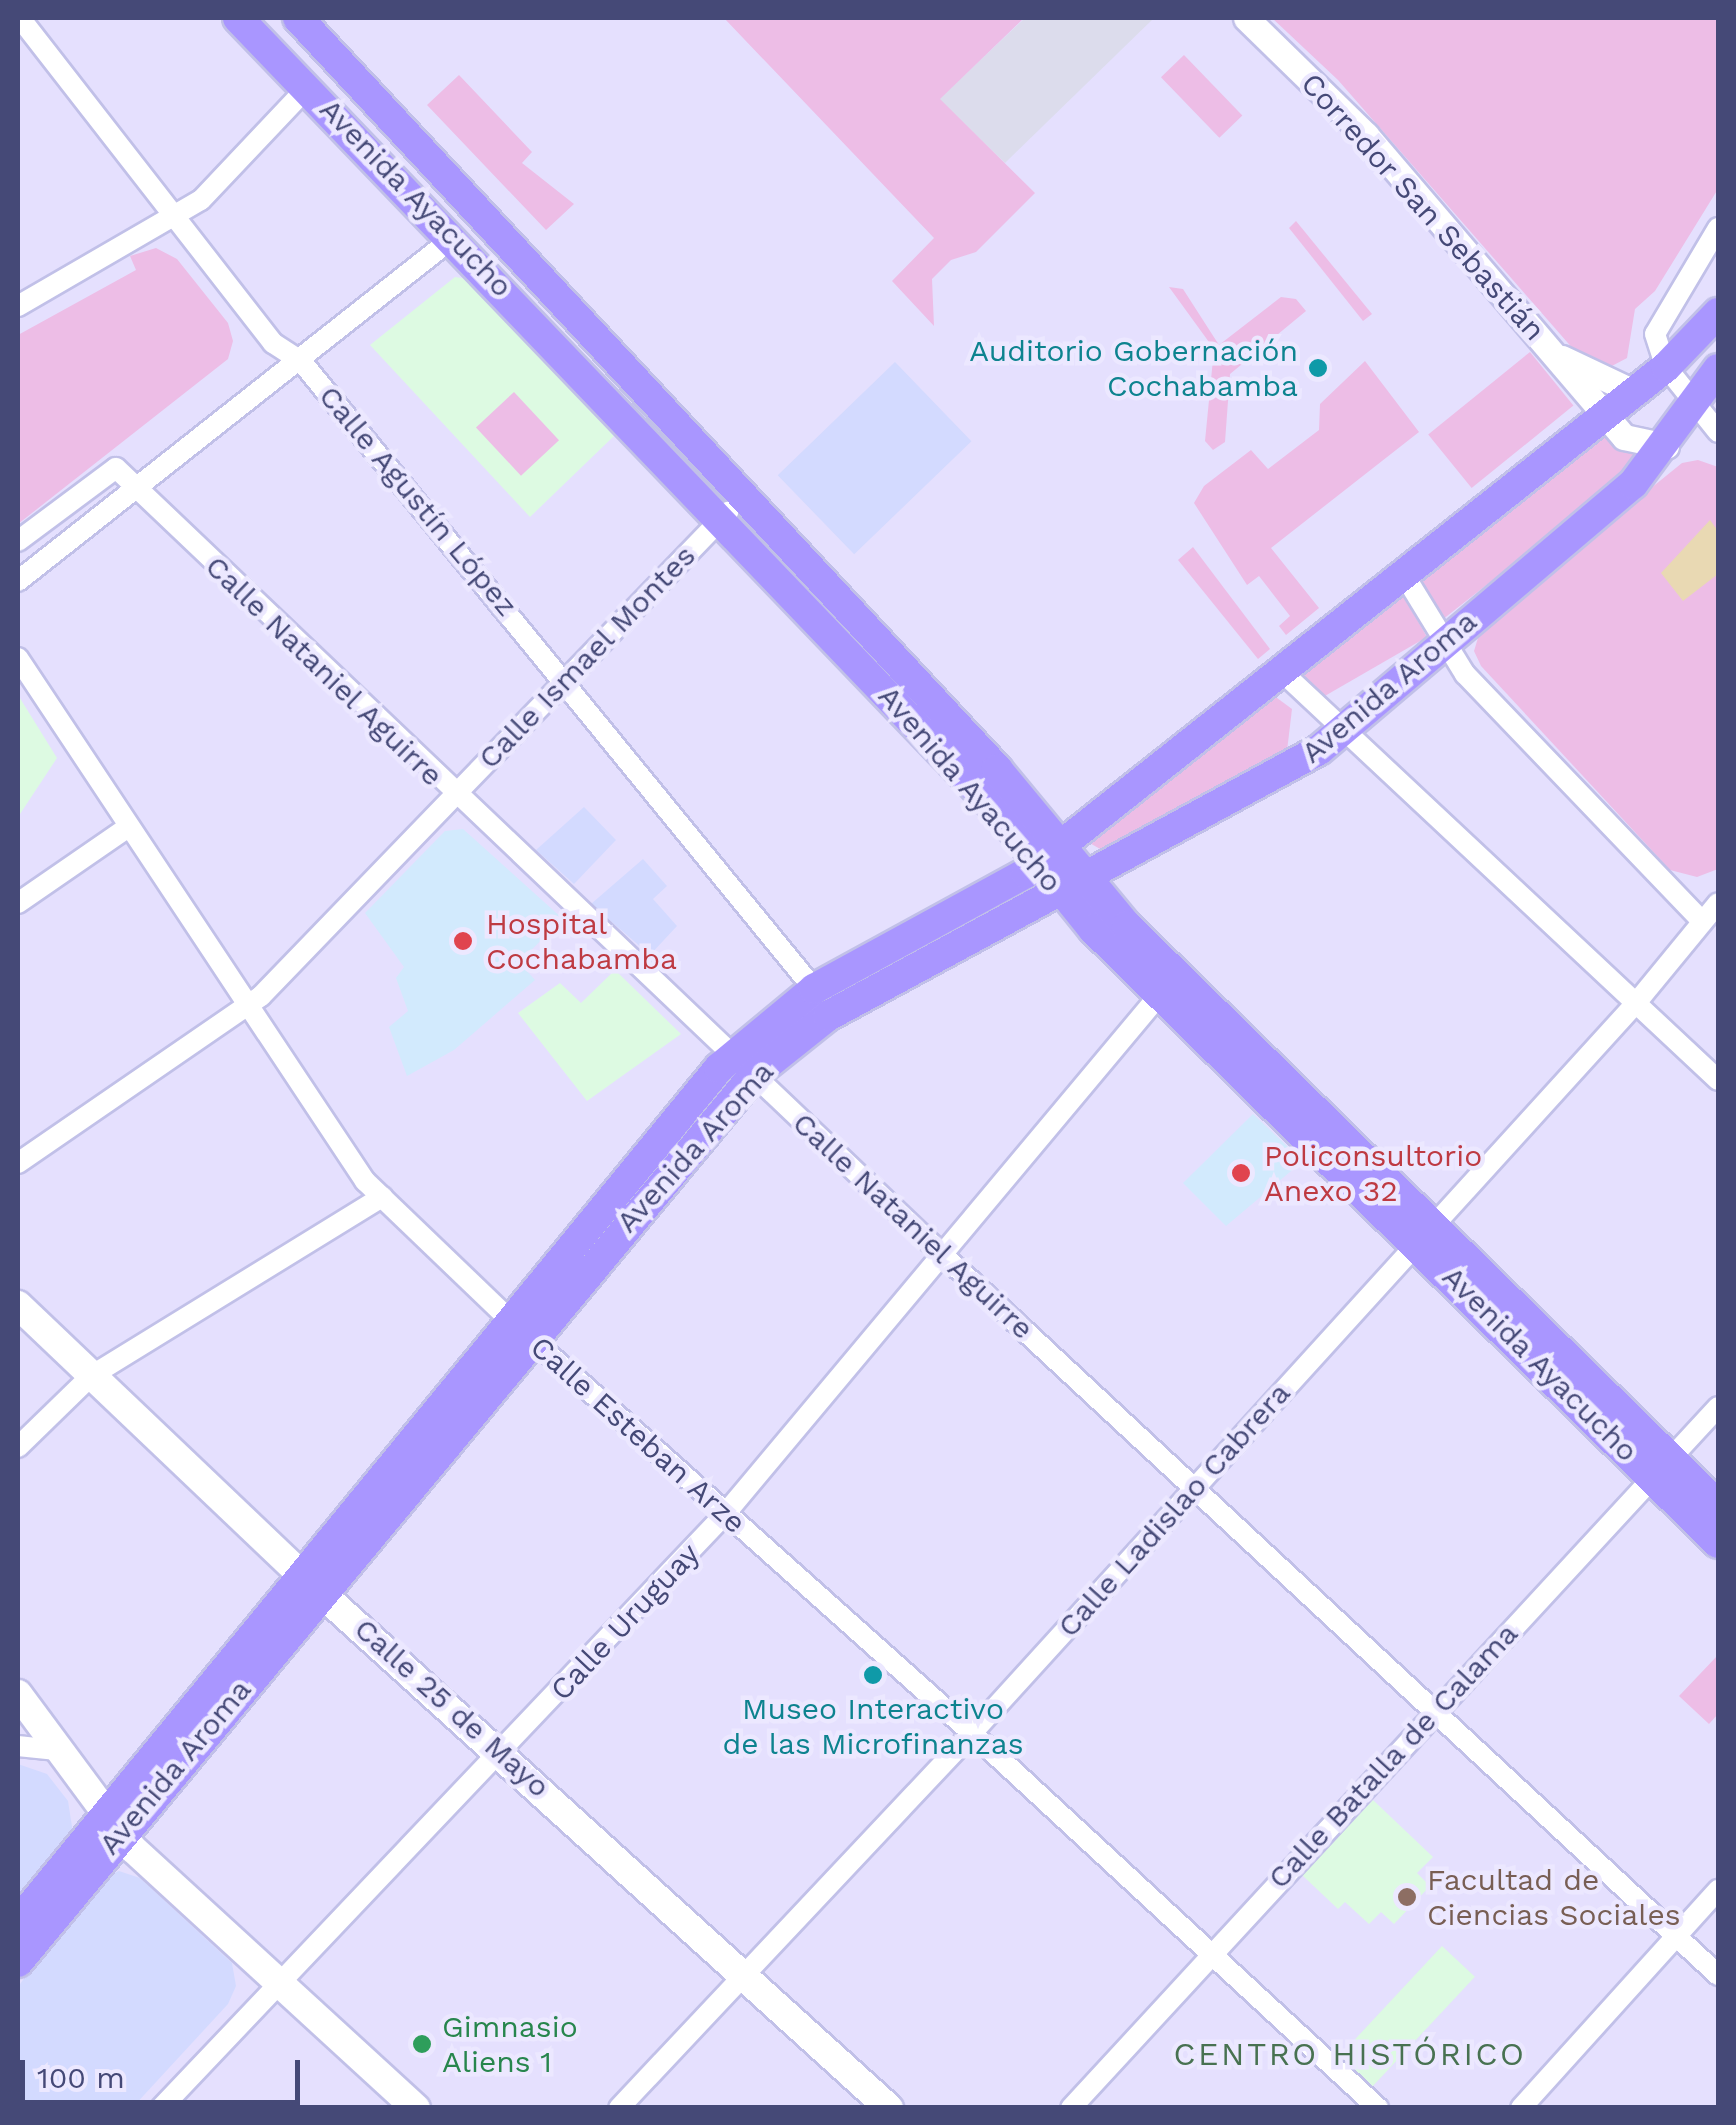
<!DOCTYPE html>
<html>
<head>
<meta charset="utf-8">
<style>
  body { margin:0 }
  #map { position:relative; width:1736px; height:2125px; overflow:hidden; background:#e5e0fe; font-family:"Work Sans",sans-serif }
  div>[style] { position:absolute }
  [style*='--x'] { left:calc(var(--x)*1px); top:calc(var(--y)*1px); width:calc(var(--w)*1px); rotate:calc(var(--a)*1deg) }
  .commercial>* { inset:0; background:#d3daff; transform-origin:0 0 }
  .industrial>* { inset:0; background:#dcdcec }
  .education>* { inset:0; background:#ddfae2; transform-origin:0 0 }
  .medical>* { inset:0; background:#d2eafd }
  .green>* { inset:0; background:#edbde6; transform-origin:0 0 }
  .water>* { inset:0; background:#e9d9b3 }
  .roads { filter:drop-shadow(2px 0 #c1c0e8) drop-shadow(-2px 0 #c1c0e8) drop-shadow(0 2px #c1c0e8) drop-shadow(0 -2px #c1c0e8) }
  .minor>* { height:20px; margin:-10px; padding:0 10px; transform-origin:10px; border-radius:10px; background:#fff }
  .tertiary>* { height:25px; margin:-12.5px; padding:0 12.5px; transform-origin:12.5px; border-radius:12.5px; background:#fff }
  .secondary>* { height:28px; margin:-14px; padding:0 14px; transform-origin:14px; border-radius:14px; background:#fff }
  .primary>* { height:30px; margin:-15px; padding:0 15px; transform-origin:15px; border-radius:15px; background:#a996ff }
  .dots>* { width:28px; height:28px; translate:-50% -50%; box-sizing:border-box; border:5px solid #ece8ff; border-radius:50% }
  span { translate:-50% -50%; white-space:nowrap; text-align:center; line-height:1.15; -webkit-text-stroke:9px #ece8ff; paint-order:stroke }
  .street-label { font-size:30px; color:#454977 }
  .culture-label { font-size:30px; color:#0d838f }
  .right { translate:-100% -50%; text-align:right }
  .health-label { font-size:30px; color:#be3a42 }
  .left { translate:0 -50%; text-align:left }
  .education-label { font-size:30px; color:#785e54 }
  .leisure-label { font-size:30px; color:#27864d }
  .neighbourhood-label { font-size:32px; color:#487251; letter-spacing:2.5px }
  .frame { position:absolute; inset:0; border:20px solid #454977; pointer-events:none }
  .scale { position:absolute; left:20px; top:2060px; width:280px; height:45px; box-sizing:border-box; border:5px solid #454977; border-top:0; padding-left:12px; font-size:30px; line-height:35px; white-space:nowrap; color:#454977; -webkit-text-stroke:8px #ece8ff; paint-order:stroke }
</style>
</head>
<body>
<div id="map">
  <div class="commercial">
    <i style="left:895px;top:362px;width:110px;height:163px;rotate:46deg"></i>
    <i style="clip-path:polygon(584px 807px,616px 840px,574px 884px,536px 850px)"></i>
    <i style="clip-path:polygon(643px 859px,667px 886px,653px 899px,677px 926px,650px 955px,591px 904px)"></i>
    <i style="clip-path:polygon(18px 1764px,47px 1774px,68px 1801px,73px 1833px,18px 1901px)"></i>
    <i style="clip-path:polygon(119px 1871px,140px 1878px,232px 1963px,236px 1986px,228px 2004px,133px 2107px,18px 2108px,18px 1987px,62px 1924px,104px 1877px)"></i>
  </div>
  <div class="industrial">
    <i style="clip-path:polygon(1025px 18px,1154px 18px,1005px 163px,939px 99px)"></i>
  </div>
  <div class="education">
    <i style="clip-path:polygon(455px 277px,467px 279px,614px 436px,530px 517px,370px 345px)"></i>
    <i style="clip-path:polygon(18px 695px,57px 758px,18px 817px)"></i>
    <i style="clip-path:polygon(615px 970px,681px 1034px,587px 1101px,518px 1013px,560px 983px,581px 1003px)"></i>
    <i style="clip-path:polygon(1373px 1800px,1433px 1857px,1417px 1873px,1430px 1886px,1394px 1924px,1381px 1912px,1369px 1924px,1345px 1902px,1338px 1909px,1302px 1875px)"></i>
    <i style="left:1442px;top:1946px;width:45px;height:154px;rotate:43deg"></i>
  </div>
  <div class="medical">
    <i style="clip-path:polygon(463px 829px,563px 919px,519px 962px,535px 980px,454px 1050px,407px 1076px,389px 1027px,408px 1011px,396px 978px,404px 967px,365px 913px,445px 831px)"></i>
    <i style="clip-path:polygon(1253px 1114px,1303px 1161px,1226px 1226px,1183px 1183px)"></i>
  </div>
  <div class="green">
    <i style="clip-path:polygon(724px 18px,1024px 18px,940px 99px,1035px 193px,976px 252px,951px 260px,932px 279px,934px 326px,892px 281px,934px 238px)"></i>
    <i style="clip-path:polygon(1272px 18px,1718px 18px,1718px 189px,1655px 291px,1635px 309px,1627px 358px,1610px 367px,1574px 350px,1338px 80px)"></i>
    <i style="left:1184px;top:55px;width:84px;height:32px;rotate:46deg"></i>
    <i style="clip-path:polygon(459px 75px,532px 152px,522px 163px,574px 204px,546px 230px,427px 105px)"></i>
    <i style="clip-path:polygon(1296px 221px,1372px 314px,1363px 321px,1289px 228px)"></i>
    <i style="clip-path:polygon(156px 248px,177px 259px,228px 323px,233px 341px,228px 359px,18px 524px,18px 335px,136px 270px,130px 256px)"></i>
    <i style="clip-path:polygon(1169px 287px,1183px 289px,1219px 345px,1281px 297px,1296px 299px,1306px 311px,1230px 374px,1225px 442px,1213px 450px,1205px 441px,1214px 349px)"></i>
    <i style="left:1530px;top:352px;width:69px;height:131px;rotate:51deg"></i>
    <i style="clip-path:polygon(1365px 361px,1419px 432px,1271px 548px,1319px 608px,1286px 635px,1279px 626px,1290px 616px,1259px 576px,1247px 585px,1194px 503px,1204px 486px,1251px 450px,1268px 469px,1319px 430px,1320px 404px)"></i>
    <i style="left:514px;top:392px;width:66px;height:52px;rotate:47deg"></i>
    <i style="clip-path:polygon(1603px 431px,1615px 446px,1638px 456px,1622px 478px,1442px 620px,1421px 596px,1419px 579px)"></i>
    <i style="clip-path:polygon(1698px 460px,1718px 467px,1718px 869px,1697px 877px,1670px 870px,1481px 666px,1474px 651px,1482px 625px,1682px 463px)"></i>
    <i style="clip-path:polygon(1193px 547px,1270px 649px,1258px 659px,1178px 560px)"></i>
    <i style="left:1401px;top:592px;width:52px;height:126px;rotate:60deg"></i>
    <i style="clip-path:polygon(1273px 695px,1292px 709px,1287px 751px,1102px 850px,1086px 841px)"></i>
    <i style="clip-path:polygon(1718px 1655px,1718px 1714px,1709px 1724px,1679px 1696px)"></i>
  </div>
  <div class="water">
    <i style="clip-path:polygon(1710px 520px,1718px 531px,1718px 574px,1683px 601px,1661px 573px)"></i>
  </div>
  <div class="roads">
    <div class="minor">
      <i style="--x:20;--y:18;--w:412;--a:52.1"></i>
      <i style="--x:273;--y:343;--w:33;--a:33"></i>
      <i style="--x:301;--y:361;--w:811;--a:50.76"></i>
      <i style="--x:1718;--y:228;--w:123;--a:120.7"></i>
      <i style="--x:1655;--y:334;--w:35;--a:72"></i>
      <i style="--x:1666;--y:367;--w:83;--a:51.3"></i>
      <i style="--x:18;--y:306;--w:211;--a:-30.1"></i>
      <i style="--x:201;--y:200;--w:156;--a:-46.6"></i>
      <i style="--x:18;--y:541;--w:122;--a:-36.7"></i>
      <i style="--x:116;--y:468;--w:1142;--a:43.58"></i>
      <i style="--x:943;--y:1255;--w:1058;--a:42.89"></i>
      <i style="--x:1403;--y:573;--w:119;--a:58.5"></i>
      <i style="--x:1465;--y:674;--w:342;--a:46.2"></i>
      <i style="--x:18;--y:581;--w:555;--a:-38.27"></i>
      <i style="--x:18;--y:658;--w:628;--a:56.44"></i>
      <i style="--x:365;--y:1181;--w:198;--a:43.8"></i>
      <i style="--x:508;--y:1318;--w:623;--a:41.81"></i>
      <i style="--x:972;--y:1733;--w:553;--a:42.73"></i>
      <i style="--x:1280;--y:670;--w:600;--a:43.11"></i>
      <i style="--x:18;--y:903;--w:134;--a:-34.6"></i>
      <i style="--x:18;--y:1163;--w:295;--a:-34.5"></i>
      <i style="--x:261;--y:996;--w:673;--a:-46.02"></i>
      <i style="--x:18;--y:1447;--w:102;--a:-44.2"></i>
      <i style="--x:91;--y:1376;--w:342;--a:-31.6"></i>
      <i style="--x:18;--y:1746;--w:39;--a:6"></i>
      <i style="--x:161;--y:2108;--w:819;--a:-46.48"></i>
      <i style="--x:725;--y:1514;--w:687;--a:-50.08"></i>
      <i style="--x:619;--y:2108;--w:515;--a:-46.73"></i>
      <i style="--x:972;--y:1733;--w:987;--a:-47.71"></i>
      <i style="--x:1636;--y:1003;--w:129;--a:-50.6"></i>
      <i style="--x:1071;--y:2108;--w:954;--a:-47.29"></i>
      <i style="--x:1521;--y:2108;--w:294;--a:-47.9"></i>
    </div>
    <div class="tertiary">
      <i style="--x:1246;--y:18;--w:168;--a:44.3"></i>
      <i style="--x:1366;--y:135;--w:397;--a:49.5"></i>
      <i style="--x:1624;--y:437;--w:43;--a:12.1"></i>
      <i style="--x:1562;--y:358;--w:80;--a:25.3"></i>
    </div>
    <div class="secondary">
      <i style="--x:18;--y:1305;--w:390;--a:43.6"></i>
      <i style="--x:300;--y:1574;--w:795;--a:42.2"></i>
      <i style="--x:18;--y:1694;--w:192;--a:53.5"></i>
      <i style="--x:132;--y:1848;--w:385;--a:42.5"></i>
    </div>
    <div class="primary">
      <i style="--x:238;--y:18;--w:1097;--a:46.22"></i>
      <i style="--x:997;--y:810;--w:153;--a:51.1"></i>
      <i style="--x:1093;--y:929;--w:876;--a:44.49"></i>
      <i style="--x:298;--y:18;--w:1026;--a:47.05"></i>
      <i style="--x:997;--y:769;--w:204;--a:50.4"></i>
      <i style="--x:1127;--y:926;--w:827;--a:44.41"></i>
      <i style="--x:18;--y:1922;--w:1105;--a:-50.62"></i>
      <i style="--x:719;--y:1068;--w:124;--a:-39.7"></i>
      <i style="--x:814;--y:989;--w:242;--a:-28.7"></i>
      <i style="--x:1026;--y:873;--w:816;--a:-38.33"></i>
      <i style="--x:1666;--y:367;--w:75;--a:-46.1"></i>
      <i style="--x:18;--y:1962;--w:1153;--a:-50.32"></i>
      <i style="--x:754;--y:1075;--w:95;--a:-38.6"></i>
      <i style="--x:828;--y:1016;--w:558;--a:-28.45"></i>
      <i style="--x:1319;--y:750;--w:412;--a:-40.3"></i>
      <i style="--x:1633;--y:484;--w:143;--a:-53.5"></i>
    </div>
  </div>
  <div class="dots">
    <i style="left:1318px;top:368px;background:#0f9aa8"></i>
    <i style="left:463px;top:941px;background:#e0444e"></i>
    <i style="left:1241px;top:1173px;background:#e0444e"></i>
    <i style="left:873px;top:1675px;background:#0f9aa8"></i>
    <i style="left:1407px;top:1897px;background:#8d6e63"></i>
    <i style="left:422px;top:2044px;background:#2e9e5b"></i>
  </div>
  <div class="street-label">
    <span style="left:416px;top:198px;rotate:46deg">Avenida Ayacucho</span>
    <span style="left:1423px;top:207px;rotate:48deg">Corredor San Sebastián</span>
    <span style="left:418px;top:501px;rotate:50deg">Calle Agustín López</span>
    <span style="left:587px;top:657px;rotate:-46deg">Calle Ismael Montes</span>
    <span style="left:324px;top:671px;rotate:44deg">Calle Nataniel Aguirre</span>
    <span style="left:1389px;top:687px;rotate:-40deg">Avenida Aroma</span>
    <span style="left:970px;top:789px;rotate:49deg">Avenida Ayacucho</span>
    <span style="left:695px;top:1147px;rotate:-48deg">Avenida Aroma</span>
    <span style="left:913px;top:1226px;rotate:43deg">Calle Nataniel Aguirre</span>
    <span style="left:1540px;top:1364px;rotate:45deg">Avenida Ayacucho</span>
    <span style="left:638px;top:1435px;rotate:42deg">Calle Esteban Arze</span>
    <span style="left:1174px;top:1510px;rotate:-48deg">Calle Ladislao Cabrera</span>
    <span style="left:625px;top:1622px;rotate:-47deg">Calle Uruguay</span>
    <span style="left:452px;top:1708px;rotate:42deg">Calle 25 de Mayo</span>
    <span style="left:1393px;top:1756px;rotate:-47deg">Calle Batalla de Calama</span>
    <span style="left:175px;top:1767px;rotate:-50deg">Avenida Aroma</span>
  </div>
  <div class="culture-label">
    <span class="right" style="left:1298px;top:368px">Auditorio Gobernación<br>Cochabamba</span>
    <span style="left:873px;top:1726px">Museo Interactivo<br>de las Microfinanzas</span>
  </div>
  <div class="health-label">
    <span class="left" style="left:486px;top:941px">Hospital<br>Cochabamba</span>
    <span class="left" style="left:1264px;top:1173px">Policonsultorio<br>Anexo 32</span>
  </div>
  <div class="education-label">
    <span class="left" style="left:1427px;top:1897px">Facultad de<br>Ciencias Sociales</span>
  </div>
  <div class="leisure-label">
    <span class="left" style="left:442px;top:2044px">Gimnasio<br>Aliens 1</span>
  </div>
  <div class="neighbourhood-label">
    <span style="left:1350px;top:2054px">CENTRO HISTÓRICO</span>
  </div>
  <div class="frame"></div>
  <div class="scale">100 m</div>
</div>
</body>
</html>
